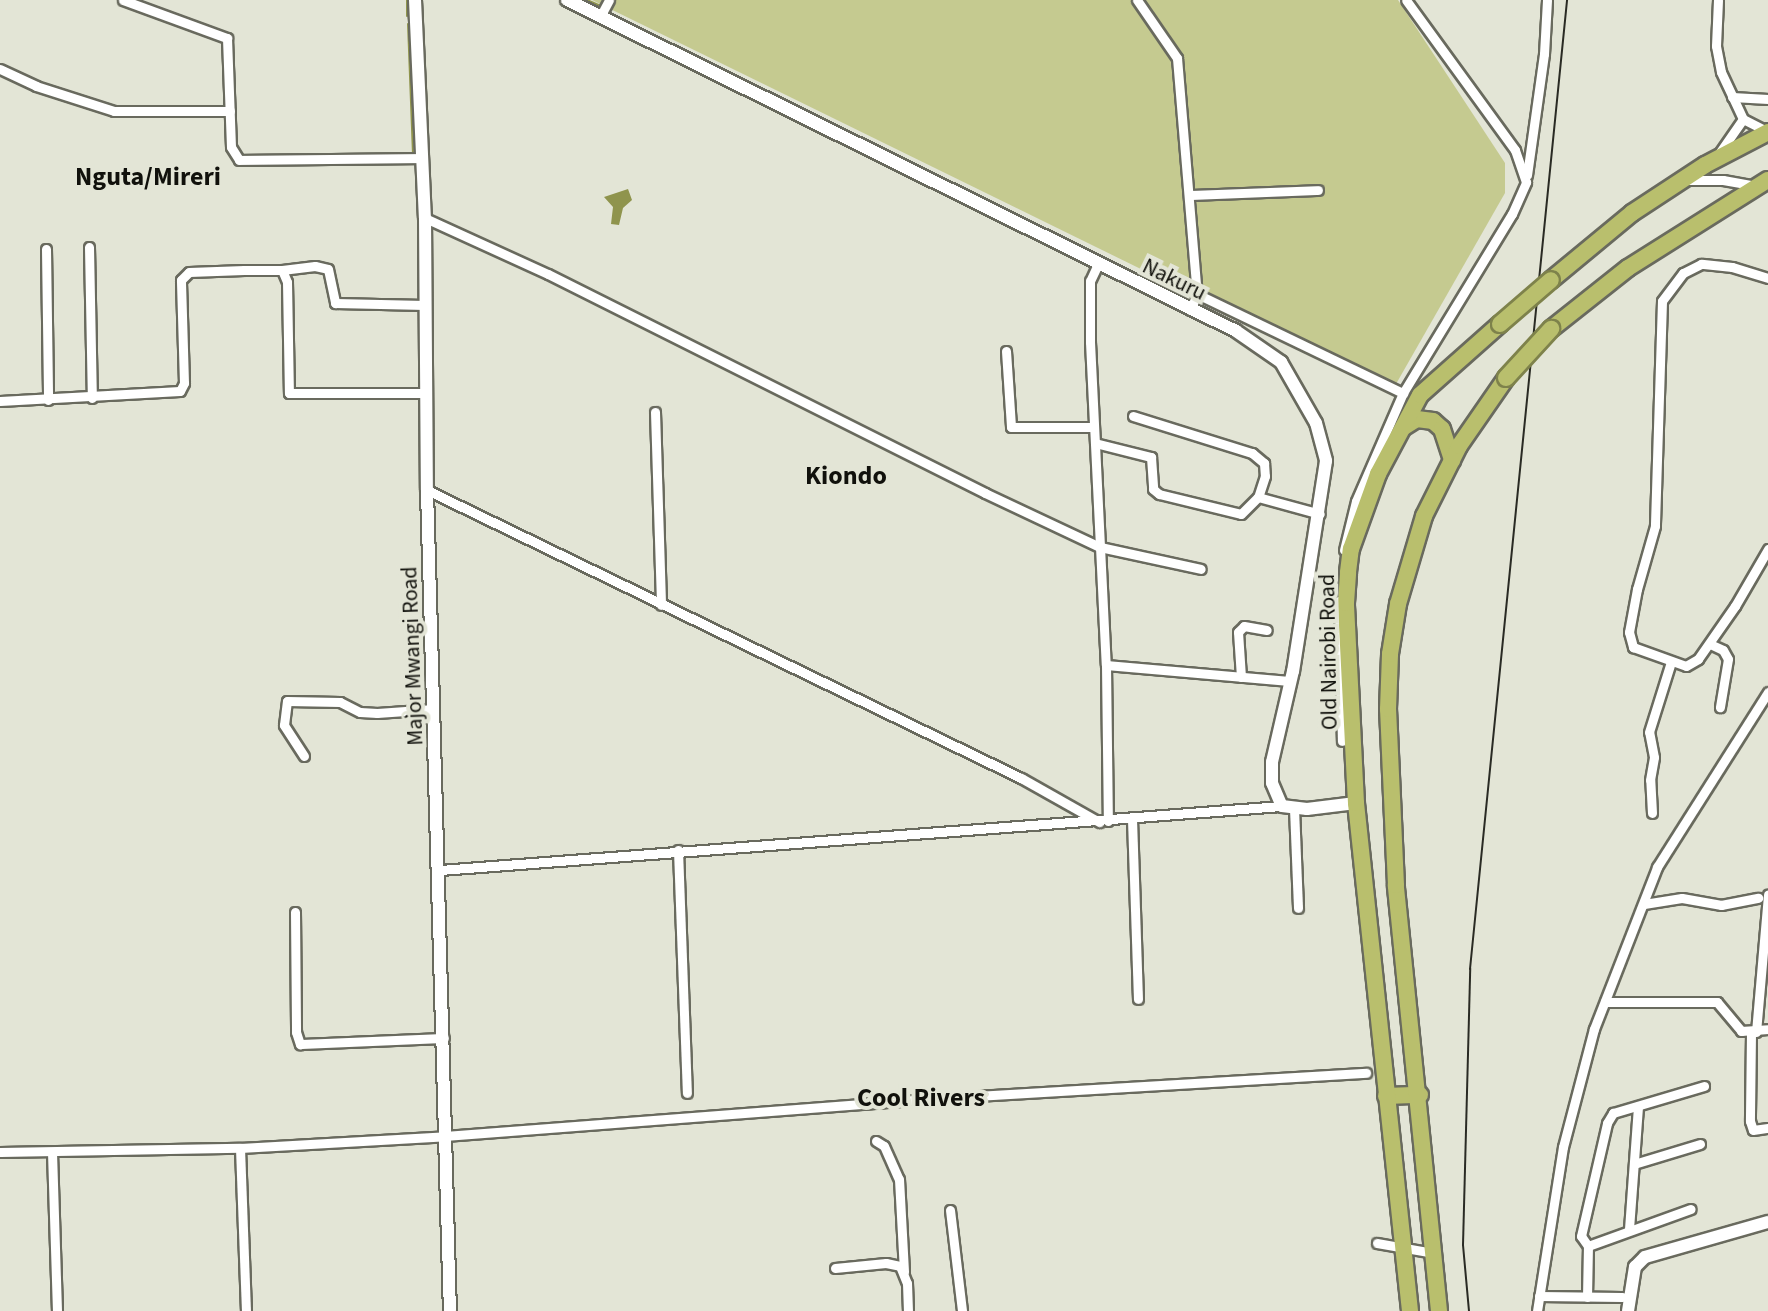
<!DOCTYPE html>
<html>
<head>
<meta charset="utf-8">
<style>
  body { margin:0 }
  #map { position:relative; width:1768px; height:1311px; overflow:hidden; background:#e3e5d6; font-family:"Source Sans 3",sans-serif }
  div>[style] { position:absolute }
  [style*='--x'] { left:calc(var(--x)*1px); top:calc(var(--y)*1px); width:calc(var(--w)*1px); rotate:calc(var(--a)*1deg) }
  .green>* { inset:0; background:#c5ca90 }
  .water>* { inset:0; background:#8f944d }
  .stream>* { height:2px; margin:-1px; padding:0 1px; transform-origin:1px; border-radius:1px; background:#8f944d }
  .roads { filter:drop-shadow(2px 0 #696a5e) drop-shadow(-2px 0 #696a5e) drop-shadow(0 2px #696a5e) drop-shadow(0 -2px #696a5e) }
  .street>* { height:9px; margin:-4.5px; padding:0 4.5px; transform-origin:4.5px; border-radius:4.5px; background:#fff }
  .secondary>* { height:12px; margin:-6px; padding:0 6px; transform-origin:6px; border-radius:6px; background:#fff }
  .highway>* { height:16px; margin:-8px; padding:0 8px; transform-origin:8px; border-radius:8px; background:#b9bf6d }
  .rail>* { height:2px; margin:-1px; padding:0 1px; transform-origin:1px; border-radius:1px; background:#2a2b24 }
  .bridges { filter:drop-shadow(2px 0 #7e824b) drop-shadow(-2px 0 #7e824b) drop-shadow(0 2px #7e824b) drop-shadow(0 -2px #7e824b) }
  .highway-bridge>* { height:16px; margin:-8px; padding:0 8px; transform-origin:8px; border-radius:8px; background:#b9bf6d }
  span { translate:-50% -50%; white-space:nowrap; text-align:center; line-height:1.15; -webkit-text-stroke:8px #e3e5d6; paint-order:stroke }
  .street-label { font-size:22px; color:#11110c }
  .quarter-label { font-size:26px; color:#11110c; font-weight:700 }
</style>
</head>
<body>
<div id="map">
  <div class="green">
    <i style="clip-path:polygon(592px 0,1398px 0,1505px 163px,1505px 193px,1396px 384px,1200px 298px)"></i>
  </div>
  <div class="water">
    <i style="clip-path:polygon(628px 189px,632px 200px,623px 208px,619px 225px,611px 224px,613px 207px,604px 197px)"></i>
  </div>
  <div class="stream">
    <i style="--x:407;--y:0;--w:16;--a:90"></i>
    <i style="--x:587;--y:0;--w:15;--a:23"></i>
    <i style="--x:408;--y:24;--w:129;--a:87.8"></i>
    <i style="--x:1626;--y:1286;--w:17;--a:-80"></i>
  </div>
  <div class="roads">
    <div class="street">
      <i style="--x:123;--y:0;--w:111;--a:20.1"></i>
      <i style="--x:227;--y:38;--w:109;--a:87.9"></i>
      <i style="--x:231;--y:147;--w:15;--a:58"></i>
      <i style="--x:239;--y:160;--w:183;--a:-0.6"></i>
      <i style="--x:1137;--y:0;--w:70;--a:55.4"></i>
      <i style="--x:1177;--y:58;--w:237;--a:85.2"></i>
      <i style="--x:1718;--y:0;--w:46;--a:92.5"></i>
      <i style="--x:1716;--y:46;--w:26;--a:79"></i>
      <i style="--x:1721;--y:72;--w:52;--a:64.9"></i>
      <i style="--x:1743;--y:119;--w:28;--a:27"></i>
      <i style="--x:600;--y:17;--w:19;--a:-62"></i>
      <i style="--x:0;--y:69;--w:40;--a:25"></i>
      <i style="--x:36;--y:86;--w:82;--a:17.8"></i>
      <i style="--x:114;--y:111;--w:116;--a:0"></i>
      <i style="--x:1732;--y:97;--w:36;--a:3"></i>
      <i style="--x:1720;--y:152;--w:40;--a:-55.1"></i>
      <i style="--x:1527;--y:175;--w:122;--a:-82"></i>
      <i style="--x:1544;--y:54;--w:54;--a:-86.8"></i>
      <i style="--x:1685;--y:180;--w:38;--a:0"></i>
      <i style="--x:1723;--y:180;--w:35;--a:10"></i>
      <i style="--x:1189;--y:195;--w:129;--a:-2.2"></i>
      <i style="--x:425;--y:218;--w:135;--a:24.5"></i>
      <i style="--x:548;--y:274;--w:489;--a:26.6"></i>
      <i style="--x:985;--y:493;--w:127;--a:25.2"></i>
      <i style="--x:1100;--y:547;--w:103;--a:12.3"></i>
      <i style="--x:89;--y:247;--w:151;--a:88.9"></i>
      <i style="--x:46;--y:249;--w:151;--a:89.2"></i>
      <i style="--x:1098;--y:264;--w:19;--a:115"></i>
      <i style="--x:1090;--y:281;--w:61;--a:90"></i>
      <i style="--x:1090;--y:342;--w:323;--a:87.2"></i>
      <i style="--x:1106;--y:665;--w:156;--a:89.3"></i>
      <i style="--x:282;--y:270;--w:33;--a:-7"></i>
      <i style="--x:315;--y:266;--w:13;--a:13"></i>
      <i style="--x:328;--y:269;--w:35;--a:78"></i>
      <i style="--x:335;--y:303;--w:90;--a:1.3"></i>
      <i style="--x:1768;--y:278;--w:38;--a:-163"></i>
      <i style="--x:1732;--y:267;--w:31;--a:-174"></i>
      <i style="--x:1701;--y:264;--w:20;--a:153"></i>
      <i style="--x:1683;--y:273;--w:35;--a:127"></i>
      <i style="--x:1662;--y:301;--w:225;--a:91.8"></i>
      <i style="--x:1655;--y:526;--w:66;--a:105.9"></i>
      <i style="--x:1637;--y:589;--w:44;--a:100.5"></i>
      <i style="--x:1629;--y:632;--w:16;--a:75"></i>
      <i style="--x:1633;--y:647;--w:56;--a:19.7"></i>
      <i style="--x:1686;--y:666;--w:14;--a:-30"></i>
      <i style="--x:1698;--y:659;--w:65;--a:-55.1"></i>
      <i style="--x:1735;--y:606;--w:66;--a:-59.9"></i>
      <i style="--x:1190;--y:310;--w:17;--a:-66"></i>
      <i style="--x:1197;--y:294;--w:229;--a:25.7"></i>
      <i style="--x:1403;--y:393;--w:210;--a:-58.7"></i>
      <i style="--x:1512;--y:214;--w:35;--a:-66"></i>
      <i style="--x:1526;--y:182;--w:34;--a:-109"></i>
      <i style="--x:1515;--y:150;--w:185;--a:-126"></i>
      <i style="--x:1006;--y:351;--w:76;--a:86.2"></i>
      <i style="--x:1011;--y:427;--w:83;--a:0"></i>
      <i style="--x:0;--y:401;--w:180;--a:-3.2"></i>
      <i style="--x:180;--y:391;--w:9;--a:-63"></i>
      <i style="--x:184;--y:383;--w:103;--a:-91.7"></i>
      <i style="--x:181;--y:280;--w:11;--a:-45"></i>
      <i style="--x:189;--y:272;--w:55;--a:-2.1"></i>
      <i style="--x:244;--y:270;--w:38;--a:0"></i>
      <i style="--x:282;--y:270;--w:13;--a:67"></i>
      <i style="--x:287;--y:282;--w:111;--a:89"></i>
      <i style="--x:289;--y:393;--w:138;--a:0"></i>
      <i style="--x:655;--y:412;--w:193;--a:88.2"></i>
      <i style="--x:1133;--y:416;--w:125;--a:17.3"></i>
      <i style="--x:1252;--y:453;--w:16;--a:40"></i>
      <i style="--x:1264;--y:463;--w:13;--a:86"></i>
      <i style="--x:1265;--y:476;--w:22;--a:108"></i>
      <i style="--x:1095;--y:443;--w:58;--a:14"></i>
      <i style="--x:1151;--y:457;--w:32;--a:86"></i>
      <i style="--x:1153;--y:489;--w:8;--a:40"></i>
      <i style="--x:1159;--y:494;--w:84;--a:13.7"></i>
      <i style="--x:1241;--y:514;--w:24;--a:-45"></i>
      <i style="--x:1258;--y:497;--w:64;--a:15.3"></i>
      <i style="--x:427;--y:490;--w:660;--a:25.87"></i>
      <i style="--x:1021;--y:778;--w:90;--a:29.4"></i>
      <i style="--x:1344;--y:550;--w:50;--a:-76.2"></i>
      <i style="--x:1356;--y:501;--w:118;--a:-66.5"></i>
      <i style="--x:1339;--y:601;--w:140;--a:88.8"></i>
      <i style="--x:1710;--y:644;--w:14;--a:25"></i>
      <i style="--x:1723;--y:650;--w:10;--a:61"></i>
      <i style="--x:1728;--y:659;--w:49;--a:99.5"></i>
      <i style="--x:1106;--y:665;--w:184;--a:5"></i>
      <i style="--x:1241;--y:677;--w:45;--a:-93.8"></i>
      <i style="--x:1238;--y:632;--w:8;--a:-45"></i>
      <i style="--x:1244;--y:626;--w:23;--a:10"></i>
      <i style="--x:304;--y:756;--w:37;--a:-123"></i>
      <i style="--x:284;--y:725;--w:24;--a:-83"></i>
      <i style="--x:287;--y:701;--w:53;--a:1.1"></i>
      <i style="--x:340;--y:702;--w:22;--a:27"></i>
      <i style="--x:360;--y:712;--w:17;--a:3"></i>
      <i style="--x:377;--y:713;--w:57;--a:-4"></i>
      <i style="--x:1294;--y:808;--w:100;--a:87.7"></i>
      <i style="--x:1652;--y:813;--w:33;--a:-93"></i>
      <i style="--x:1650;--y:780;--w:23;--a:-80"></i>
      <i style="--x:1654;--y:757;--w:25;--a:-101"></i>
      <i style="--x:1649;--y:732;--w:73;--a:-72.6"></i>
      <i style="--x:1132;--y:819;--w:180;--a:88.1"></i>
      <i style="--x:678;--y:850;--w:243;--a:87.9"></i>
      <i style="--x:440;--y:870;--w:844;--a:-4.35"></i>
      <i style="--x:1644;--y:904;--w:38;--a:-9"></i>
      <i style="--x:1682;--y:898;--w:40;--a:10"></i>
      <i style="--x:1721;--y:905;--w:38;--a:-11"></i>
      <i style="--x:295;--y:912;--w:120;--a:89.5"></i>
      <i style="--x:296;--y:1032;--w:13;--a:72"></i>
      <i style="--x:300;--y:1044;--w:144;--a:-2.4"></i>
      <i style="--x:1605;--y:1002;--w:112;--a:0"></i>
      <i style="--x:1717;--y:1002;--w:38;--a:50"></i>
      <i style="--x:1741;--y:1031;--w:27;--a:-4"></i>
      <i style="--x:1756;--y:1032;--w:138;--a:-85"></i>
      <i style="--x:1751;--y:1033;--w:88;--a:90.7"></i>
      <i style="--x:1750;--y:1121;--w:9;--a:72"></i>
      <i style="--x:1753;--y:1130;--w:15;--a:-8"></i>
      <i style="--x:876;--y:1141;--w:9;--a:32"></i>
      <i style="--x:884;--y:1146;--w:36;--a:66"></i>
      <i style="--x:899;--y:1179;--w:93;--a:86.9"></i>
      <i style="--x:240;--y:1148;--w:163;--a:87.9"></i>
      <i style="--x:0;--y:1152;--w:240;--a:-1"></i>
      <i style="--x:240;--y:1148;--w:206;--a:-3.3"></i>
      <i style="--x:446;--y:1136;--w:481;--a:-4.4"></i>
      <i style="--x:926;--y:1099;--w:441;--a:-3.4"></i>
      <i style="--x:52;--y:1152;--w:159;--a:88.2"></i>
      <i style="--x:1634;--y:1164;--w:69;--a:-16.9"></i>
      <i style="--x:950;--y:1210;--w:102;--a:83.2"></i>
      <i style="--x:1629;--y:1229;--w:123;--a:-85.8"></i>
      <i style="--x:1377;--y:1243;--w:58;--a:10"></i>
      <i style="--x:1588;--y:1246;--w:109;--a:-19.8"></i>
      <i style="--x:835;--y:1268;--w:51;--a:-5.6"></i>
      <i style="--x:886;--y:1263;--w:14;--a:12"></i>
      <i style="--x:900;--y:1266;--w:18;--a:68"></i>
      <i style="--x:907;--y:1283;--w:28;--a:88"></i>
      <i style="--x:1539;--y:1296;--w:83;--a:0.7"></i>
      <i style="--x:1587;--y:1297;--w:51;--a:-88.9"></i>
      <i style="--x:1588;--y:1246;--w:12;--a:-125"></i>
      <i style="--x:1581;--y:1236;--w:116;--a:-77"></i>
      <i style="--x:1607;--y:1123;--w:12;--a:-59"></i>
      <i style="--x:1613;--y:1113;--w:95;--a:-16.5"></i>
      <i style="--x:1537;--y:1311;--w:166;--a:-81"></i>
      <i style="--x:1563;--y:1147;--w:122;--a:-75.3"></i>
      <i style="--x:1594;--y:1029;--w:174;--a:-68.7"></i>
      <i style="--x:1657;--y:867;--w:207;--a:-57.6"></i>
    </div>
    <div class="secondary">
      <i style="--x:415;--y:0;--w:218;--a:87.4"></i>
      <i style="--x:425;--y:218;--w:272;--a:89.6"></i>
      <i style="--x:427;--y:490;--w:821;--a:88.4"></i>
      <i style="--x:567;--y:0;--w:746;--a:26.32"></i>
      <i style="--x:1236;--y:331;--w:55;--a:34.6"></i>
      <i style="--x:1281;--y:362;--w:70;--a:60.2"></i>
      <i style="--x:1316;--y:423;--w:39;--a:75"></i>
      <i style="--x:1326;--y:461;--w:213;--a:98.9"></i>
      <i style="--x:1293;--y:671;--w:93;--a:103"></i>
      <i style="--x:1272;--y:762;--w:21;--a:90"></i>
      <i style="--x:1272;--y:783;--w:25;--a:67"></i>
      <i style="--x:1282;--y:806;--w:25;--a:7"></i>
      <i style="--x:1307;--y:809;--w:49;--a:-7"></i>
      <i style="--x:1628;--y:1311;--w:45;--a:-81"></i>
      <i style="--x:1635;--y:1267;--w:14;--a:-45"></i>
      <i style="--x:1645;--y:1257;--w:128;--a:-15.9"></i>
    </div>
    <div class="highway">
      <i style="--x:1551;--y:280;--w:105;--a:-39.6"></i>
      <i style="--x:1632;--y:213;--w:87;--a:-33.3"></i>
      <i style="--x:1705;--y:165;--w:71;--a:-27.6"></i>
      <i style="--x:1551;--y:329;--w:98;--a:-38.4"></i>
      <i style="--x:1628;--y:268;--w:165;--a:-32.2"></i>
      <i style="--x:1404;--y:427;--w:15;--a:-32"></i>
      <i style="--x:1417;--y:419;--w:16;--a:7"></i>
      <i style="--x:1433;--y:421;--w:12;--a:42"></i>
      <i style="--x:1442;--y:429;--w:33;--a:72"></i>
      <i style="--x:1386;--y:1096;--w:34;--a:-2"></i>
      <i style="--x:1410;--y:1311;--w:511;--a:-96.07"></i>
      <i style="--x:1356;--y:803;--w:200;--a:-92.9"></i>
      <i style="--x:1346;--y:603;--w:31;--a:-86"></i>
      <i style="--x:1348;--y:572;--w:23;--a:-83"></i>
      <i style="--x:1351;--y:549;--w:80;--a:-70.2"></i>
      <i style="--x:1378;--y:474;--w:89;--a:-62"></i>
      <i style="--x:1420;--y:395;--w:107;--a:-41.6"></i>
      <i style="--x:1439;--y:1311;--w:428;--a:-95.8"></i>
      <i style="--x:1396;--y:885;--w:176;--a:-92.6"></i>
      <i style="--x:1388;--y:709;--w:55;--a:-87.9"></i>
      <i style="--x:1390;--y:654;--w:51;--a:-80.9"></i>
      <i style="--x:1398;--y:604;--w:92;--a:-73.5"></i>
      <i style="--x:1424;--y:516;--w:78;--a:-63.4"></i>
      <i style="--x:1459;--y:446;--w:83;--a:-55.3"></i>
    </div>
  </div>
  <div class="rail">
    <i style="--x:1469;--y:1311;--w:66;--a:-95.2"></i>
    <i style="--x:1463;--y:1245;--w:276;--a:-88.5"></i>
    <i style="--x:1470;--y:969;--w:974;--a:-84.28"></i>
  </div>
  <div class="bridges">
    <div class="highway-bridge">
      <i style="--x:1500;--y:324;--w:67;--a:-40.8"></i>
      <i style="--x:1506;--y:378;--w:67;--a:-47.4"></i>
    </div>
  </div>
  <div class="street-label">
    <span style="left:1174px;top:280px;rotate:26deg">Nakuru</span>
    <span style="left:1329px;top:652px;rotate:-91deg">Old Nairobi Road</span>
    <span style="left:413px;top:656px;rotate:-92deg">Major Mwangi Road</span>
  </div>
  <div class="quarter-label">
    <span style="left:148px;top:177px">Nguta/Mireri</span>
    <span style="left:846px;top:476px">Kiondo</span>
    <span style="left:921px;top:1098px">Cool Rivers</span>
  </div>
</div>
</body>
</html>
